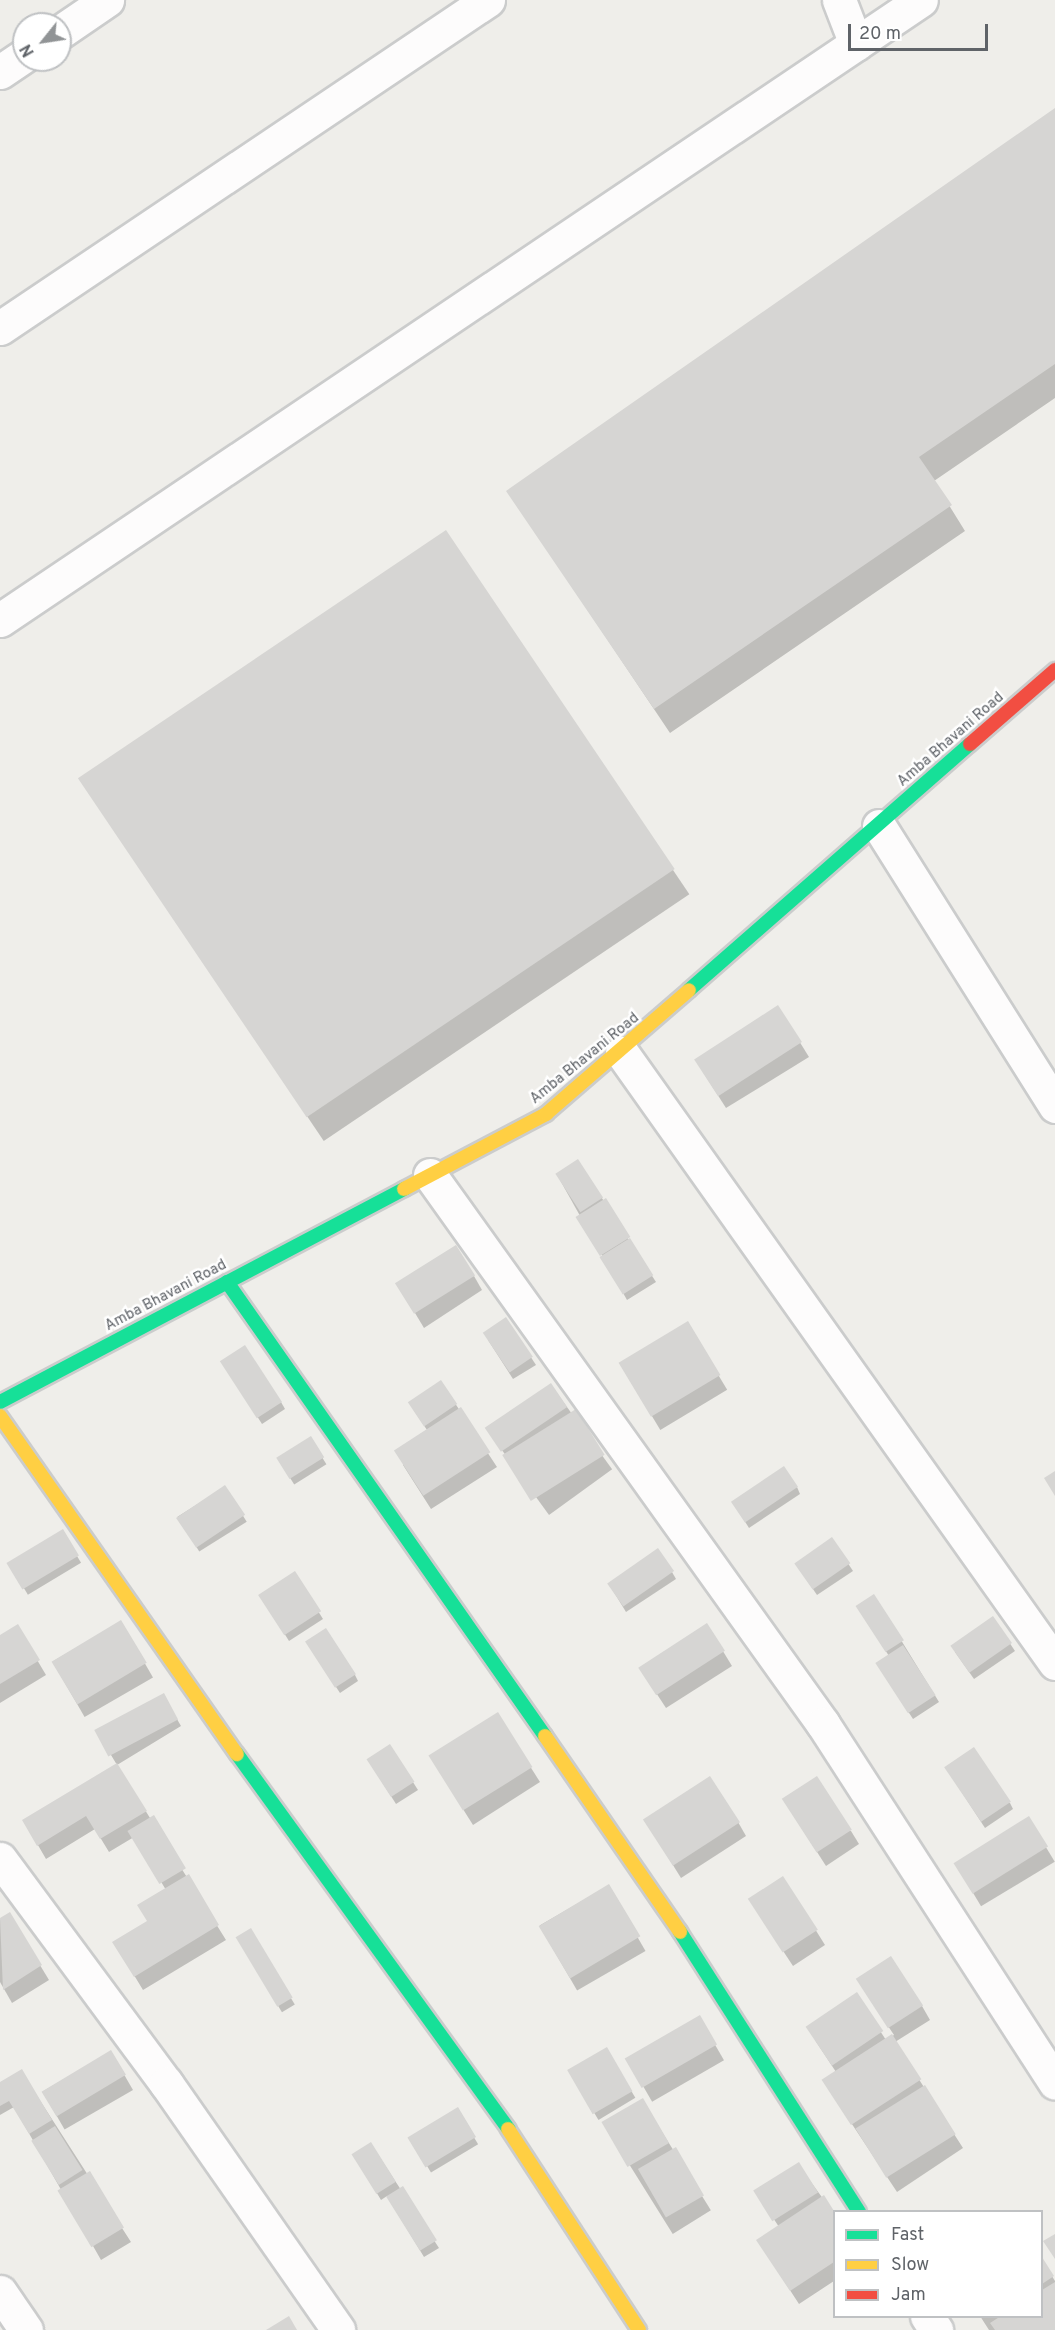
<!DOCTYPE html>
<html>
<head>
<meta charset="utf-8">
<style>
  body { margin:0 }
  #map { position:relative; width:1055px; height:2330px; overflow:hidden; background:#efeeea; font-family:Overpass,sans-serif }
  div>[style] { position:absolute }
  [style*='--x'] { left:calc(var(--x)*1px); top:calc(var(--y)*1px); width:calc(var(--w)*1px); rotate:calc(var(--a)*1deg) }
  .shadow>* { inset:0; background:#0003; transform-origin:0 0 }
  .building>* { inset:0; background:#d6d5d3; transform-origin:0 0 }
  .roads { filter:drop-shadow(2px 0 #cbcccc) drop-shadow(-2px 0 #cbcccc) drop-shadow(0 2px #cbcccc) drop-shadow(0 -2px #cbcccc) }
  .street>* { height:33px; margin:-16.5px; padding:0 16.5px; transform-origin:16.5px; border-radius:16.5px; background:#fdfcfc }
  .fast>* { height:14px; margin:-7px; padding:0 7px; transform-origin:7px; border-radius:7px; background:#16e098 }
  .slow>* { height:14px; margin:-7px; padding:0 7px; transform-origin:7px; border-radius:7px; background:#ffcf43 }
  .jam>* { height:14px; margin:-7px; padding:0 7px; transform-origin:7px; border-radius:7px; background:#f24e42 }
  span { translate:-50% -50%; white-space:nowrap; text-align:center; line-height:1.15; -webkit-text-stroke:5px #fff; paint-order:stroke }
  .street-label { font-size:15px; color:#5f6368 }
  .legend { position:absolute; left:833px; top:2210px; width:210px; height:108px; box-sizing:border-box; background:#fff; border:2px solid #bfc1c3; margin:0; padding:8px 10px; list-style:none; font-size:18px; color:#5f6368 }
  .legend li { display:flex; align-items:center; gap:12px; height:30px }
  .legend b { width:30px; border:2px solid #bfc1c3 }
  .north { position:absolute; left:12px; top:12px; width:60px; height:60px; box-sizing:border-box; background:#fff; border:2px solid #bfc1c3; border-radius:50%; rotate:240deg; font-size:16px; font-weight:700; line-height:24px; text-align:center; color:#5f6368 }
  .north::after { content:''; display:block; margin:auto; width:21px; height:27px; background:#919496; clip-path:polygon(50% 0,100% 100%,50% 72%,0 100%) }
  .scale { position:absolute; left:848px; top:24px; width:140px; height:27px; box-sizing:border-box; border:3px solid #5f6368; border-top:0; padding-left:8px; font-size:18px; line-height:21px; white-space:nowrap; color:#5f6368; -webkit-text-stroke:4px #fff; paint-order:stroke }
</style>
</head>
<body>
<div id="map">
  <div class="shadow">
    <i style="clip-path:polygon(1055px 111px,1055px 398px,934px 481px,965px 531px,670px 733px,508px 491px)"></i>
    <i style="left:445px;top:532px;width:437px;height:441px;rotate:56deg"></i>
    <i style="clip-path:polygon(778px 1007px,809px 1057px,726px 1108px,703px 1072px)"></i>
    <i style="clip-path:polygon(578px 1161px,656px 1282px,627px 1300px,560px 1180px)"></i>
    <i style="clip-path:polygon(474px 1276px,482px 1290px,424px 1328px,406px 1298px)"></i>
    <i style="clip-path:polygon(506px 1319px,536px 1365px,513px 1379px,488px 1340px)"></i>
    <i style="left:687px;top:1323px;width:78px;height:78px;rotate:59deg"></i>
    <i style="clip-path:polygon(226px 1368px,281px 1402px,285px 1409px,262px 1424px)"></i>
    <i style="clip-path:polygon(441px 1382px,497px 1467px,431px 1509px,403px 1465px,427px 1430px,413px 1409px)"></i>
    <i style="left:551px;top:1385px;width:104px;height:78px;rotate:54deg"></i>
    <i style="left:310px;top:1438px;width:31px;height:38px;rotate:58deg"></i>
    <i style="left:225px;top:1487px;width:41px;height:56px;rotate:58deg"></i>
    <i style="clip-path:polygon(797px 1487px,800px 1494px,749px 1528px,737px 1509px)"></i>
    <i style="left:62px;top:1531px;width:37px;height:62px;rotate:59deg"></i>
    <i style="clip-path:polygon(832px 1539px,853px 1571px,817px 1595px,800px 1570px)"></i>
    <i style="clip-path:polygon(672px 1572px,676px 1579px,626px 1612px,612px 1589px)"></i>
    <i style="clip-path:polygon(294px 1573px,323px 1619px,289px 1641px,264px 1601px)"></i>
    <i style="clip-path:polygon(874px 1596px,939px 1702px,913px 1719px,881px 1670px,889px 1656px,861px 1613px)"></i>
    <i style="clip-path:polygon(993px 1618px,1015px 1651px,974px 1679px,955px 1652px)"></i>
    <i style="left:121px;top:1622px;width:64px;height:79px;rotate:60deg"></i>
    <i style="clip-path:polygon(707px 1625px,732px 1666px,666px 1708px,649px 1682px)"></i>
    <i style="clip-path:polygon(17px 1626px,46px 1675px,0 1703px,0 1637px)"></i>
    <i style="clip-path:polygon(311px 1649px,355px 1675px,358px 1681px,340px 1693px)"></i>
    <i style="clip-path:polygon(163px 1695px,181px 1726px,117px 1765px,226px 1940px,143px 1990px,114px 1942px,149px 1921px,166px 1890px,134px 1837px,109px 1852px,95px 1829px,46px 1859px,24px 1821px,117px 1765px,99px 1735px)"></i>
    <i style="clip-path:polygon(497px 1714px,540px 1782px,473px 1825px,439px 1771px)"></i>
    <i style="clip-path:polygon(390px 1746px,418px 1790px,396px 1804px,372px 1766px)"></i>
    <i style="clip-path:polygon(950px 1774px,1010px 1803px,1013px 1809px,985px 1828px)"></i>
    <i style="clip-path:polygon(792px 1813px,851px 1831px,859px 1844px,826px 1866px)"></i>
    <i style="left:1029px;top:1819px;width:50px;height:86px;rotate:59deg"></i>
    <i style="clip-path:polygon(738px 1822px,746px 1836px,681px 1878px,653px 1833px)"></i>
    <i style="clip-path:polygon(783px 1878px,825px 1945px,793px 1966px,758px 1913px)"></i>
    <i style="left:608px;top:1886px;width:75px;height:79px;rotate:60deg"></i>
    <i style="clip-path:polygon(9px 1914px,49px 1980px,12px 2003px,0 1982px,0 1920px)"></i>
    <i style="left:250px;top:1930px;width:87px;height:15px;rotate:59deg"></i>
    <i style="clip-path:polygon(866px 1993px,922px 2006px,930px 2020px,895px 2042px,963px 2148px,897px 2192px,832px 2094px,836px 2072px,815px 2040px,856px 1994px,886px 2040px,894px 2035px)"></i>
    <i style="left:699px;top:2017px;width:50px;height:83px;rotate:60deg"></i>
    <i style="left:606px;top:2049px;width:57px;height:43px;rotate:59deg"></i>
    <i style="left:111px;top:2052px;width:44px;height:79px;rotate:60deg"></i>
    <i style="clip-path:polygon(21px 2071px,131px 2242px,101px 2260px,14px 2107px,0 2115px,0 2084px)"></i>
    <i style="left:642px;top:2100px;width:130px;height:45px;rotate:58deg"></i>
    <i style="left:457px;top:2109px;width:41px;height:55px;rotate:59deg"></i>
    <i style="clip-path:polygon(371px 2144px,439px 2248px,424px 2257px,387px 2196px,381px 2200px,354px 2155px)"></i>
    <i style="clip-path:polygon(798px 2164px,834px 2214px,834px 2281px,799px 2304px,758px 2241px,779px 2227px,760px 2198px)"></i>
    <i style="clip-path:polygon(1042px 2260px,1055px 2281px,1055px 2330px,989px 2330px,980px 2316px,1042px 2316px)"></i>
  </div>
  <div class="building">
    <i style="clip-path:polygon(1055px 108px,1055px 364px,919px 457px,952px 505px,654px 709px,506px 491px)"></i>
    <i style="left:446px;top:530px;width:409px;height:444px;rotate:56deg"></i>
    <i style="left:778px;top:1005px;width:44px;height:100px;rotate:57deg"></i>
    <i style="left:578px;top:1159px;width:46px;height:27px;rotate:57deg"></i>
    <i style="left:606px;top:1198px;width:46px;height:36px;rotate:58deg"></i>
    <i style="left:630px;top:1238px;width:44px;height:36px;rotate:58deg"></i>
    <i style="left:456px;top:1245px;width:36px;height:72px;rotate:58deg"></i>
    <i style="left:506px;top:1317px;width:48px;height:28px;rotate:56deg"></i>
    <i style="left:688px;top:1321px;width:63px;height:81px;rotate:59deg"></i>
    <i style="left:245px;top:1345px;width:68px;height:30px;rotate:57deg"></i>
    <i style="left:441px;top:1380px;width:29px;height:40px;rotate:56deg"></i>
    <i style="left:551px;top:1383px;width:29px;height:80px;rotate:56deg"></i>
    <i style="left:461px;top:1407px;width:54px;height:80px;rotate:57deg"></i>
    <i style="left:576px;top:1409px;width:54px;height:87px;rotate:58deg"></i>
    <i style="left:311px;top:1436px;width:25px;height:41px;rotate:58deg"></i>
    <i style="left:784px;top:1466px;width:25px;height:64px;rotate:56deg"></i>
    <i style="clip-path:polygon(1055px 1471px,1055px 1496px,1044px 1478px)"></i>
    <i style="left:225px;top:1485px;width:36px;height:59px;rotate:56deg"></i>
    <i style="left:63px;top:1529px;width:31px;height:66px;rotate:59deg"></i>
    <i style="left:832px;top:1537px;width:32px;height:46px;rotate:55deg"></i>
    <i style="left:658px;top:1548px;width:28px;height:62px;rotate:55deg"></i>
    <i style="left:295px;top:1571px;width:48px;height:44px;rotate:57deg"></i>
    <i style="left:874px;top:1594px;width:55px;height:22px;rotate:57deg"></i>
    <i style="left:993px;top:1616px;width:33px;height:52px;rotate:55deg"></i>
    <i style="left:121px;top:1620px;width:50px;height:81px;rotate:59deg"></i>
    <i style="left:707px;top:1623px;width:33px;height:82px;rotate:57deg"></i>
    <i style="clip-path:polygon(18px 1624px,40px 1660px,0 1684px,0 1635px)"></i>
    <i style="left:326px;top:1628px;width:55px;height:25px;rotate:57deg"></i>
    <i style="left:903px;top:1645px;width:60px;height:33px;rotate:57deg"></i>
    <i style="left:164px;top:1693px;width:30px;height:79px;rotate:62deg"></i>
    <i style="left:498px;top:1712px;width:65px;height:82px;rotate:58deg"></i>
    <i style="left:390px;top:1744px;width:45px;height:28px;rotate:57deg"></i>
    <i style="left:974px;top:1747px;width:66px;height:36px;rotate:56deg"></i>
    <i style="clip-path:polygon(117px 1763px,147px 1811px,100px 1839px,86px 1816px,37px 1846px,22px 1820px)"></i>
    <i style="left:710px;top:1776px;width:55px;height:80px;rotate:57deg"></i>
    <i style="left:817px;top:1776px;width:64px;height:42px;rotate:57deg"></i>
    <i style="left:154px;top:1815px;width:62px;height:31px;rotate:59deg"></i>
    <i style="left:1029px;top:1816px;width:36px;height:89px;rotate:58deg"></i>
    <i style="clip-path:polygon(189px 1874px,219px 1925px,134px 1977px,112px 1942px,147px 1921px,137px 1905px)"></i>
    <i style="left:783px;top:1876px;width:64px;height:42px;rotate:57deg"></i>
    <i style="left:609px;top:1884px;width:61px;height:82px;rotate:59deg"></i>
    <i style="clip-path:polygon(10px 1912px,42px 1965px,3px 1990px,0 1918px)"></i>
    <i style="left:251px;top:1928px;width:81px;height:18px;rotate:59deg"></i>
    <i style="left:891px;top:1956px;width:59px;height:42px;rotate:57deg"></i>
    <i style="left:857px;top:1992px;width:47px;height:62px;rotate:56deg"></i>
    <i style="left:700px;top:2015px;width:34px;height:87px;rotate:60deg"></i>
    <i style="left:892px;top:2034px;width:54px;height:84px;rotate:57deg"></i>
    <i style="left:607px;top:2047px;width:51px;height:46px;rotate:60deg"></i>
    <i style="left:111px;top:2050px;width:29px;height:81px;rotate:59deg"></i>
    <i style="clip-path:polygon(22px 2069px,52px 2120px,29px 2134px,9px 2101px,0 2106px,0 2082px)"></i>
    <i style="left:925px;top:2085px;width:58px;height:82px;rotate:58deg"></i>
    <i style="left:643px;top:2098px;width:52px;height:48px;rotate:60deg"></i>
    <i style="left:458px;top:2107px;width:35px;height:59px;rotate:59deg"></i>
    <i style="left:55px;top:2126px;width:52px;height:28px;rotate:58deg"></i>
    <i style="left:371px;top:2142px;width:47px;height:23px;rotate:58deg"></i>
    <i style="left:676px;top:2147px;width:56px;height:44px;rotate:60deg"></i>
    <i style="left:799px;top:2162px;width:36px;height:54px;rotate:58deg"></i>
    <i style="left:90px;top:2171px;width:66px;height:38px;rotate:59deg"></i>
    <i style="left:403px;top:2186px;width:64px;height:20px;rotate:58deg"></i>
    <i style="clip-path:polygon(824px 2195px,834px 2211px,834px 2262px,790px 2291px,756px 2240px)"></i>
    <i style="clip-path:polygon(1055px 2234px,1055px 2259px,1043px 2241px)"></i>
    <i style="clip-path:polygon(1042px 2257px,1054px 2276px,1042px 2284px)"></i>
    <i style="clip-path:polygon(1055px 2282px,1055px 2330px,995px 2330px,990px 2323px,1001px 2316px,1042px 2316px,1042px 2290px)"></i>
    <i style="clip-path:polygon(289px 2316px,297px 2330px,266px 2330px)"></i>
  </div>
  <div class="roads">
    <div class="street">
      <i style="--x:839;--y:0;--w:47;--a:68.9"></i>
      <i style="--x:60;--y:32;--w:57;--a:-34.2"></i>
      <i style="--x:0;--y:72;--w:29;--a:-34"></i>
      <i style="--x:0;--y:328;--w:588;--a:-33.91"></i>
      <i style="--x:0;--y:620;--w:1110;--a:-33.95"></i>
      <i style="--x:879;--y:826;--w:331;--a:57.8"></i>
      <i style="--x:622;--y:1053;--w:748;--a:54.63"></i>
      <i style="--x:430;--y:1175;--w:675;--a:54.4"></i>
      <i style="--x:823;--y:1724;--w:427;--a:57.1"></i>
      <i style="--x:0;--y:1859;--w:279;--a:53.5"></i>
      <i style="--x:166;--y:2083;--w:301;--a:55.1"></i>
      <i style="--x:0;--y:2292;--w:46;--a:55.6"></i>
      <i style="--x:927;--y:2316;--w:17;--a:57"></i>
    </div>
    <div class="fast">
      <i style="--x:689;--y:990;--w:373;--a:-41.2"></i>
      <i style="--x:227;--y:1282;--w:554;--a:54.99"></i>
      <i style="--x:0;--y:1402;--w:457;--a:-27.8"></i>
      <i style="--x:237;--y:1754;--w:463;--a:54.1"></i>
      <i style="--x:680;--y:1932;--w:332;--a:57.4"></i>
    </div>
    <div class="slow">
      <i style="--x:404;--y:1189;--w:161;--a:-27.8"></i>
      <i style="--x:546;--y:1114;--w:189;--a:-40.9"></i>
      <i style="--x:0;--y:1416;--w:413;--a:55"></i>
      <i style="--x:545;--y:1736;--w:238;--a:55.4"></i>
      <i style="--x:508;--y:2129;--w:240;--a:56.9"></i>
    </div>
    <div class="jam">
      <i style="--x:970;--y:744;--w:113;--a:-41"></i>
    </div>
  </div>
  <div class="street-label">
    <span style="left:951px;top:740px;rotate:-41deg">Amba Bhavani Road</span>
    <span style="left:585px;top:1059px;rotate:-39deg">Amba Bhavani Road</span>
    <span style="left:166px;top:1296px;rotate:-28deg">Amba Bhavani Road</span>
  </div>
  <ul class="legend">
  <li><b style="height:8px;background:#16e098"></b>Fast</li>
  <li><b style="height:8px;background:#ffcf43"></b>Slow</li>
  <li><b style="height:8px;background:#f24e42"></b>Jam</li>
  </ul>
  <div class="north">N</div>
  <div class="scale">20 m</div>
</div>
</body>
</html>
